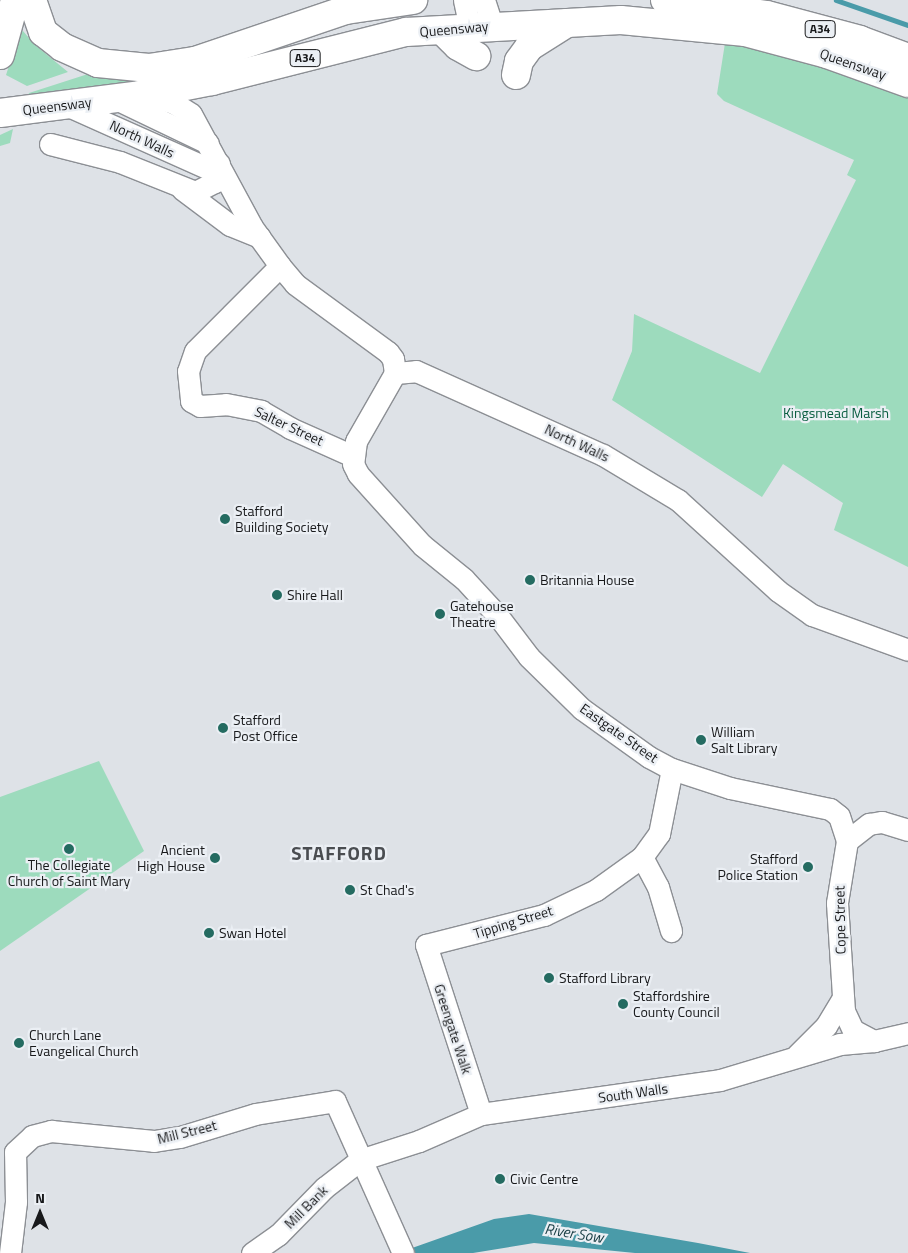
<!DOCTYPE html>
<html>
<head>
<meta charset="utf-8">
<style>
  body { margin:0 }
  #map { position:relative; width:908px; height:1253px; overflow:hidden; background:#dee2e7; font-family:"Titillium Web",sans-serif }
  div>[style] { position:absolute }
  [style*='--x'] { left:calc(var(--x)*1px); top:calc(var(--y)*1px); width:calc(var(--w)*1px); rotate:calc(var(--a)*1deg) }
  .green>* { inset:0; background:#9ddbbd }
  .water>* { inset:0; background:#4a9ba9 }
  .stream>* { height:4.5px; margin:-2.25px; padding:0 2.25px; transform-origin:2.25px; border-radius:2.25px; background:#4a9ba9 }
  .roads { filter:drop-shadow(1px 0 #8c8f94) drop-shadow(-1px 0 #8c8f94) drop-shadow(0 1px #8c8f94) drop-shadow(0 -1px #8c8f94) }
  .minor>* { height:21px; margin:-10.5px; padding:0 10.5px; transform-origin:10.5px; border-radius:10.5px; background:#fff }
  .highway>* { height:28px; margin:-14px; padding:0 14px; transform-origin:14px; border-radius:14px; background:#fff }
  .dots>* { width:14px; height:14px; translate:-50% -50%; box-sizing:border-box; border:2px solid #ebeff4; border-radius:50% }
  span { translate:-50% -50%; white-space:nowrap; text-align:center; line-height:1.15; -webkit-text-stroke:4.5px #ebeff4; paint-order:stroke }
  .shield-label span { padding:1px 4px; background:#ebeff4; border:1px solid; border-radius:4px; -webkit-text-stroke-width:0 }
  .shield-label { font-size:12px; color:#18191b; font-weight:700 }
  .street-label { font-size:14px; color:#18191b }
  .park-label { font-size:14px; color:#095d40 }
  .poi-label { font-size:14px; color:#18191b }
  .left { translate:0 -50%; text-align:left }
  .right { translate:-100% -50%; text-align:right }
  .water-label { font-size:15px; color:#153b42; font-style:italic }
  .district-label { font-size:19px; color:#4a4d51; font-weight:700; letter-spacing:1px }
  .north { position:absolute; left:15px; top:1188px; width:50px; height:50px; -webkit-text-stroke:4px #ebeff4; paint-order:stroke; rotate:0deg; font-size:14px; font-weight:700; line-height:20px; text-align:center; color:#18191b }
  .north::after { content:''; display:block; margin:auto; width:18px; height:22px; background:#18191b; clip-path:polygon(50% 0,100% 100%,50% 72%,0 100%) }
</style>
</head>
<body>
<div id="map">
  <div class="green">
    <i style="clip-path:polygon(23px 31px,35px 45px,68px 72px,27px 86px,6px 75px,20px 32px)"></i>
    <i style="clip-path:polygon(725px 43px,908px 48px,908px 567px,834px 530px,843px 503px,783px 464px,762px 497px,612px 400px,632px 351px,634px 314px,760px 373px,856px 180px,847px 175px,854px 160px,724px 101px,717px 94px)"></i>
    <i style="clip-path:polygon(88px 74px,133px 81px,167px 81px,27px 97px,29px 93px)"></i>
    <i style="clip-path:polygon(13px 129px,10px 143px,0 146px,0 135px)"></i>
    <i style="clip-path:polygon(99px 761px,144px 851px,0 951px,0 797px)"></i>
  </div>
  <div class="water">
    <i style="clip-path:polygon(529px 1214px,698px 1243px,750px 1253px,635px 1253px,534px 1243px,473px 1253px,398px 1253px,494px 1219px)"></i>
  </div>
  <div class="stream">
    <i style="--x:836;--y:0;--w:76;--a:19.1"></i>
  </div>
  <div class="roads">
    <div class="minor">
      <i style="--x:464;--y:0;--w:29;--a:78"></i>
      <i style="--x:484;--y:0;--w:26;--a:72"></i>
      <i style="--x:145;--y:96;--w:28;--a:13"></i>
      <i style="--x:172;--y:102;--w:22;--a:32"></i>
      <i style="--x:191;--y:114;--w:128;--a:61.6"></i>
      <i style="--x:252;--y:227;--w:48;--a:54.3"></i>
      <i style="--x:280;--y:266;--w:23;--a:50"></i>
      <i style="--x:295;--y:284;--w:115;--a:36.2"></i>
      <i style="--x:388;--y:352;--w:9;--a:54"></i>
      <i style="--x:393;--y:359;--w:14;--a:82"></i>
      <i style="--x:395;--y:373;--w:78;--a:119.8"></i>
      <i style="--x:356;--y:441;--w:23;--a:97"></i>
      <i style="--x:353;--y:464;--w:11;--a:63"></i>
      <i style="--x:358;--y:474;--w:96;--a:48"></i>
      <i style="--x:422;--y:545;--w:54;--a:39"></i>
      <i style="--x:464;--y:579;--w:50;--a:47.4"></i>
      <i style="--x:498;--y:616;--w:51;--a:52.9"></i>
      <i style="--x:529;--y:657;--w:74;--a:44.5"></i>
      <i style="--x:582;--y:709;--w:82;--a:35.6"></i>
      <i style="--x:649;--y:757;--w:26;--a:28"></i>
      <i style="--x:672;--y:769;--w:61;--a:18.1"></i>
      <i style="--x:730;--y:788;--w:102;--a:11.9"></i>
      <i style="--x:830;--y:809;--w:11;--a:38"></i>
      <i style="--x:839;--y:816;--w:26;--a:72"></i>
      <i style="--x:847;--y:841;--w:63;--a:99.2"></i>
      <i style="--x:837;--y:903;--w:108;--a:86.3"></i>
      <i style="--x:844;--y:1011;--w:21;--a:65"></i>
      <i style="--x:853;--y:1030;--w:24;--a:28"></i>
      <i style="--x:114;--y:98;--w:104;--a:25.6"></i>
      <i style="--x:66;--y:105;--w:167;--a:24.1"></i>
      <i style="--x:218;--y:173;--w:13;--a:45"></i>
      <i style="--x:50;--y:144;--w:72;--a:14.4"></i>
      <i style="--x:120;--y:162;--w:81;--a:21.8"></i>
      <i style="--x:195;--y:192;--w:22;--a:-27"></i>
      <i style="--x:215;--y:182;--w:19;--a:-78"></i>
      <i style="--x:182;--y:189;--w:60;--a:36.9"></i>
      <i style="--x:230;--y:225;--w:32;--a:22"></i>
      <i style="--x:280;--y:266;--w:120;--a:135"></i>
      <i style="--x:195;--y:351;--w:21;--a:109"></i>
      <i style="--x:188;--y:371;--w:30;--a:84"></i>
      <i style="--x:191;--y:401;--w:10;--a:29"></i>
      <i style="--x:200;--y:406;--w:26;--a:-4"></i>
      <i style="--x:226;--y:404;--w:36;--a:11"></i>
      <i style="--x:261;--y:411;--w:34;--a:30"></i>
      <i style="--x:290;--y:428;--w:69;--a:24"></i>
      <i style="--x:395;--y:373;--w:21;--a:-5"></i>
      <i style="--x:416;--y:371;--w:205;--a:24.2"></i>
      <i style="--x:603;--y:455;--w:87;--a:31"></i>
      <i style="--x:678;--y:500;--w:135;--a:42.3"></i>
      <i style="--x:778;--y:591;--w:42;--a:35.2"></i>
      <i style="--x:812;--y:615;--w:102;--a:20"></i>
      <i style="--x:847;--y:841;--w:28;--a:-38"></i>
      <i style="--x:869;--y:824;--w:13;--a:-9"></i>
      <i style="--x:882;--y:822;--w:27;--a:17"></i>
      <i style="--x:642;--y:857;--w:34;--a:62"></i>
      <i style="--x:658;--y:887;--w:46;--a:73.5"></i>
      <i style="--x:797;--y:1055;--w:41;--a:-45"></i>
      <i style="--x:826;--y:1026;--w:31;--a:-59"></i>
      <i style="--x:481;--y:1114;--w:178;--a:-108"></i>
      <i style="--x:426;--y:945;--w:122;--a:-14.3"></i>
      <i style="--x:544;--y:915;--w:58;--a:-25.7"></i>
      <i style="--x:596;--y:890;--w:57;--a:-35.7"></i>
      <i style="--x:642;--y:857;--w:29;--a:-54"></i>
      <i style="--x:659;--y:834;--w:66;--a:-78.7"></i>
      <i style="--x:15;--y:1152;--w:23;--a:-43"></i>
      <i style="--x:32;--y:1136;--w:20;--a:-15"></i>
      <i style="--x:51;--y:1131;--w:103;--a:5.5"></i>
      <i style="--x:154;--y:1141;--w:26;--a:-9"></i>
      <i style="--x:180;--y:1137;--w:78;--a:-17"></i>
      <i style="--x:255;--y:1114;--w:81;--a:-9.2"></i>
      <i style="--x:335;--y:1101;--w:167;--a:65.9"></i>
      <i style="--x:10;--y:1253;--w:51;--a:-83.3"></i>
      <i style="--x:16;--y:1202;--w:50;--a:-91.1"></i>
      <i style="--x:252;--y:1253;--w:32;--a:-35"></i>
      <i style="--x:278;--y:1235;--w:66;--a:-45.6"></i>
      <i style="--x:324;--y:1188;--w:46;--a:-37.9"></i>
      <i style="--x:360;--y:1160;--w:62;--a:-17.9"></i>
      <i style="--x:419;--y:1141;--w:68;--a:-23.5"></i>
      <i style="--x:481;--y:1114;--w:241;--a:-8.1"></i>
      <i style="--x:720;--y:1080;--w:125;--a:-16.7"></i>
      <i style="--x:840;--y:1044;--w:34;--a:-5"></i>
      <i style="--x:874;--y:1041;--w:35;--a:-13"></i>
    </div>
    <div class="highway">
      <i style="--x:32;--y:0;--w:34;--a:71"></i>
      <i style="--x:43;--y:32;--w:24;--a:38"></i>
      <i style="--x:62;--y:47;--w:39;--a:24"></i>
      <i style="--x:98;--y:63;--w:51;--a:5.6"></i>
      <i style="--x:149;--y:68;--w:47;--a:-8.7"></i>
      <i style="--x:195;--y:61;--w:159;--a:-18.7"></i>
      <i style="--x:346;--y:10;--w:68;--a:-8.5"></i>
      <i style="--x:665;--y:0;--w:103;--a:8.4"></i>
      <i style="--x:767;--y:15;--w:96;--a:15"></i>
      <i style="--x:860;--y:40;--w:51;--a:20.6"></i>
      <i style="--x:443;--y:31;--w:21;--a:45"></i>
      <i style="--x:458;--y:46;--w:21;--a:29"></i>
      <i style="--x:0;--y:55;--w:57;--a:-74.7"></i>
      <i style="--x:516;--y:75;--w:14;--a:-78"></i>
      <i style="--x:519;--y:61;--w:17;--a:-54"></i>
      <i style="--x:529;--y:47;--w:45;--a:-32.3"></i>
      <i style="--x:0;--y:113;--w:141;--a:-7.3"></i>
      <i style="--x:140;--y:95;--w:73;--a:-11"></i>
      <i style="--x:212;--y:81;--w:200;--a:-14.2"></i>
      <i style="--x:406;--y:32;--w:215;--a:-3.2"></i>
      <i style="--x:621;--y:20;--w:125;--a:5.5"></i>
      <i style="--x:745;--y:32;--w:85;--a:15"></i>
      <i style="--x:827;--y:54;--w:86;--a:19.7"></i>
    </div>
  </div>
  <div class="dots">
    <i style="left:225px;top:519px;background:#246b61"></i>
    <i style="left:530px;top:580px;background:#246b61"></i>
    <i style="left:277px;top:595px;background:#246b61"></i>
    <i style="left:440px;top:614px;background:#246b61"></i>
    <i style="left:223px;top:728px;background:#246b61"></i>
    <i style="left:701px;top:740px;background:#246b61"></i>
    <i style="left:69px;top:849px;background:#246b61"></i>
    <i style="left:215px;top:858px;background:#246b61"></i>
    <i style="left:808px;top:867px;background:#246b61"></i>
    <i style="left:350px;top:890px;background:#246b61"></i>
    <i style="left:209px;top:933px;background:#246b61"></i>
    <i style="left:549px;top:978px;background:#246b61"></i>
    <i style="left:623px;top:1004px;background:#246b61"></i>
    <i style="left:19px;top:1043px;background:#246b61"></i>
    <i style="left:500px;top:1179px;background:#246b61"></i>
  </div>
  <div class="shield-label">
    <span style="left:820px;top:29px">A34</span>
    <span style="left:305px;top:58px">A34</span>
  </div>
  <div class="street-label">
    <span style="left:454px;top:29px;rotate:-5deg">Queensway</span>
    <span style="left:853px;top:64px;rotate:19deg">Queensway</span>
    <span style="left:57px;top:106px;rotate:-7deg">Queensway</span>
    <span style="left:142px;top:139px;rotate:25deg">North Walls</span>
    <span style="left:289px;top:426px;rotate:25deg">Salter Street</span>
    <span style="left:577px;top:443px;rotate:25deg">North Walls</span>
    <span style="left:619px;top:733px;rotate:35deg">Eastgate Street</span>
    <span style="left:840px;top:920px;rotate:-91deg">Cope Street</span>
    <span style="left:513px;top:922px;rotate:-17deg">Tipping Street</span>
    <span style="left:453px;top:1029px;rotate:72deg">Greengate Walk</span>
    <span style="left:633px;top:1093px;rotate:-8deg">South Walls</span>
    <span style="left:187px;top:1132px;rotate:-14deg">Mill Street</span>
    <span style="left:306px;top:1207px;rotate:-45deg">Mill Bank</span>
  </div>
  <div class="park-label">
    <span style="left:836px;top:413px">Kingsmead Marsh</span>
  </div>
  <div class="poi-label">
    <span class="left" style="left:235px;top:519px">Stafford<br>Building Society</span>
    <span class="left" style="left:540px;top:580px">Britannia House</span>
    <span class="left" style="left:287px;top:595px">Shire Hall</span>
    <span class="left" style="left:450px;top:614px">Gatehouse<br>Theatre</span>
    <span class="left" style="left:233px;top:728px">Stafford<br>Post Office</span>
    <span class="left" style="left:711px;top:740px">William<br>Salt Library</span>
    <span class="right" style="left:205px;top:858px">Ancient<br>High House</span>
    <span class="right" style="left:798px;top:867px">Stafford<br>Police Station</span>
    <span style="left:69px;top:873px">The Collegiate<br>Church of Saint Mary</span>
    <span class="left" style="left:360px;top:890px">St Chad's</span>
    <span class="left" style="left:219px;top:933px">Swan Hotel</span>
    <span class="left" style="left:559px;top:978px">Stafford Library</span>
    <span class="left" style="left:633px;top:1004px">Staffordshire<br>County Council</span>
    <span class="left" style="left:29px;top:1043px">Church Lane<br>Evangelical Church</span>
    <span class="left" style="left:510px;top:1179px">Civic Centre</span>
  </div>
  <div class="water-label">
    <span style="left:574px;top:1233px;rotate:9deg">River Sow</span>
  </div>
  <div class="district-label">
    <span style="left:339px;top:853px">STAFFORD</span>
  </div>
  <div class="north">N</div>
</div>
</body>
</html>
